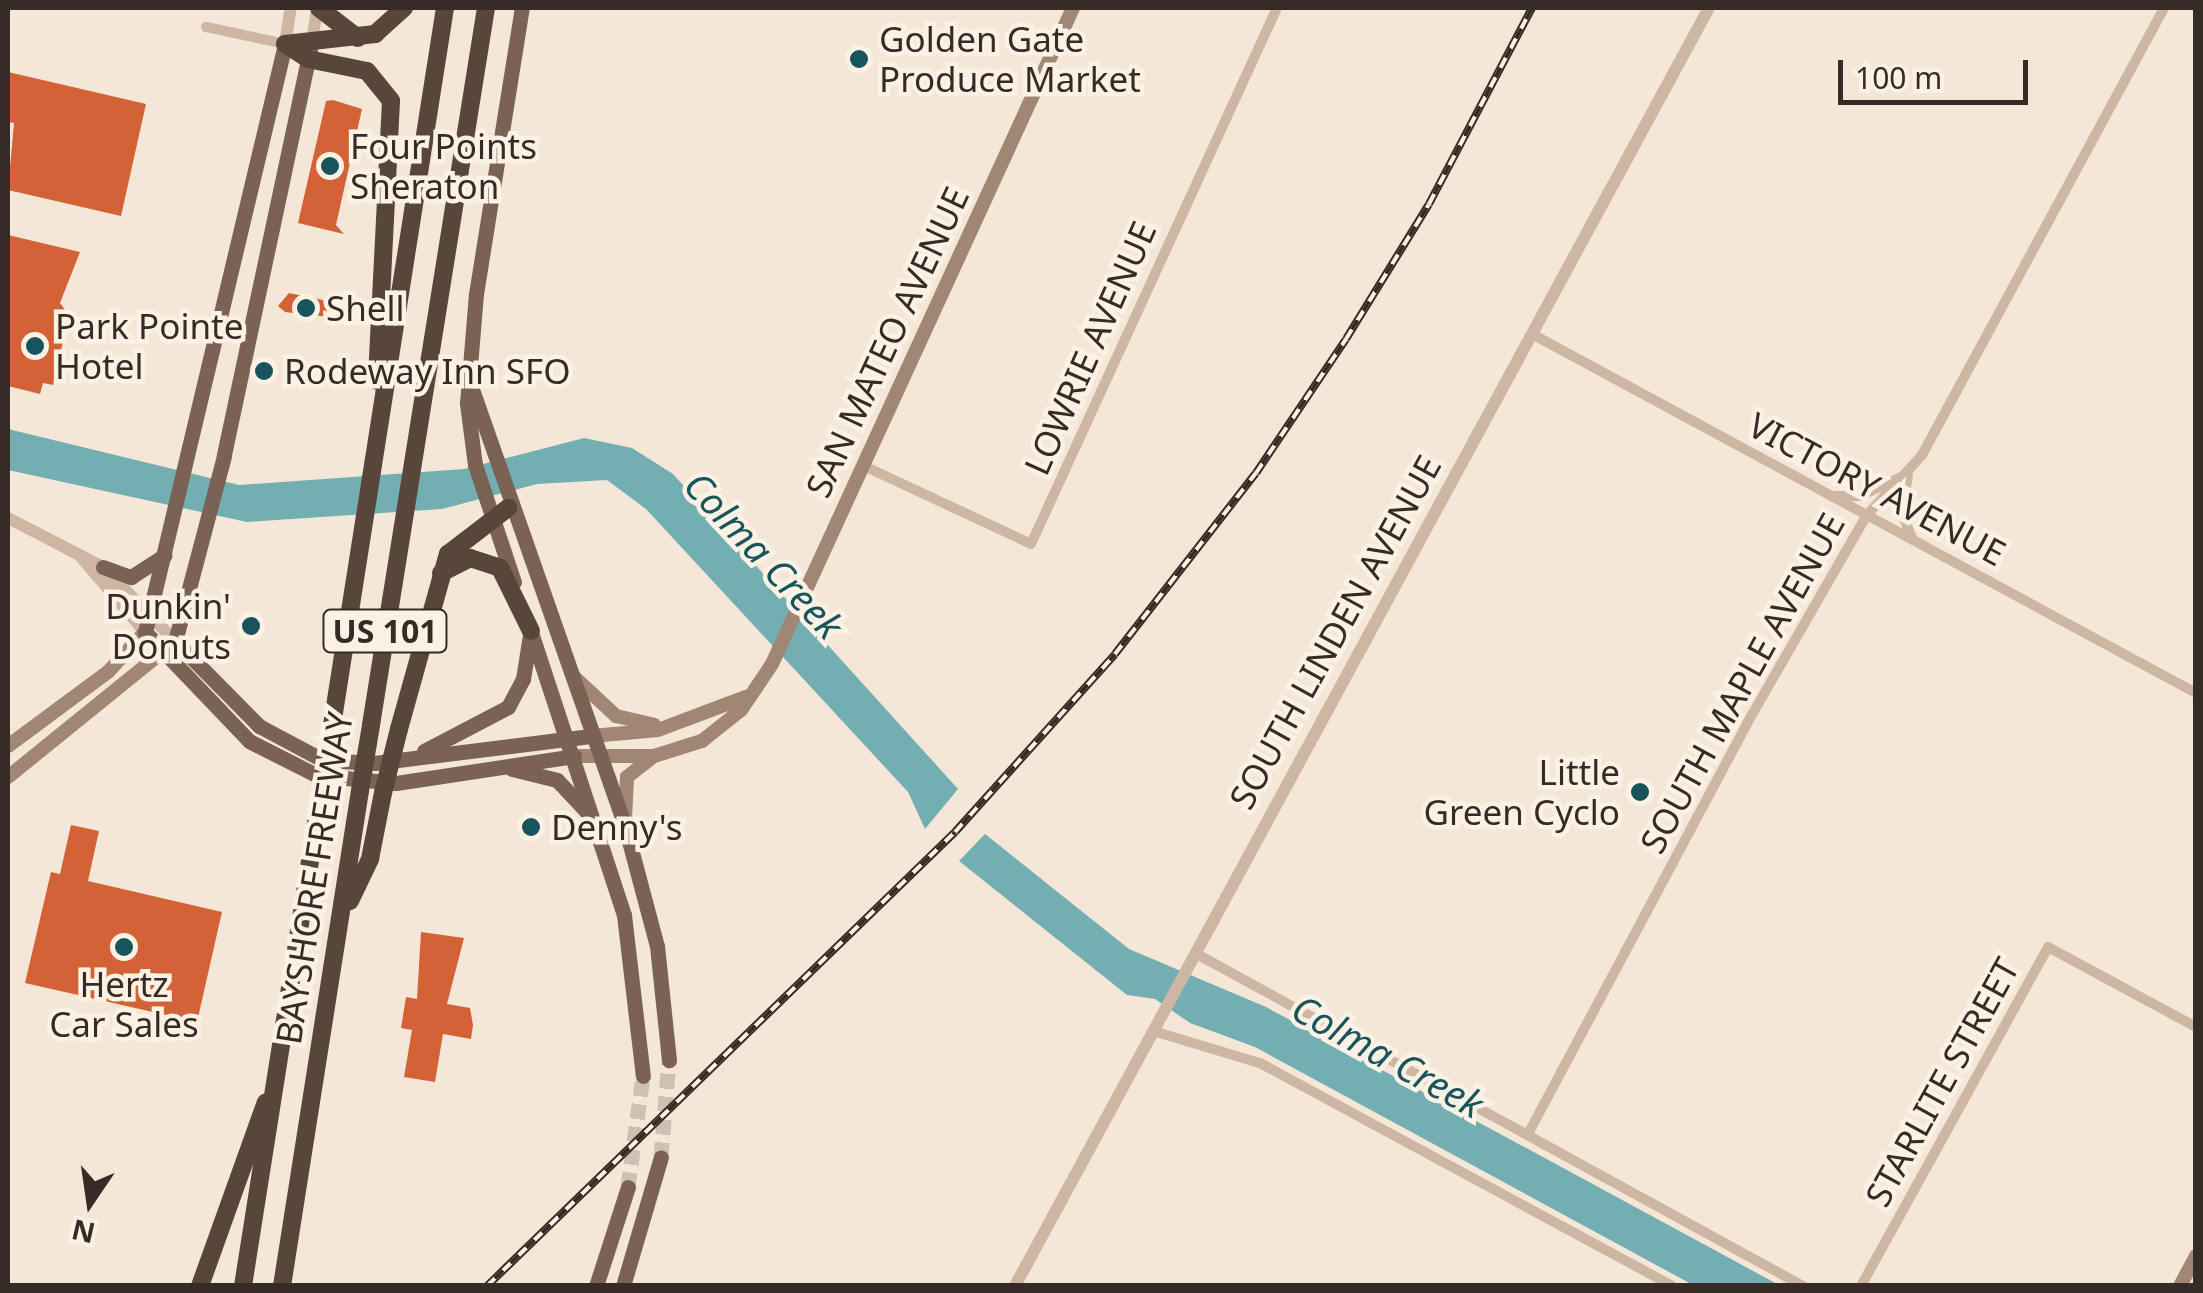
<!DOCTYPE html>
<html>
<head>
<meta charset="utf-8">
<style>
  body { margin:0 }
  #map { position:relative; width:2203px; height:1293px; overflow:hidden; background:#f4e7d7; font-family:"Noto Sans",sans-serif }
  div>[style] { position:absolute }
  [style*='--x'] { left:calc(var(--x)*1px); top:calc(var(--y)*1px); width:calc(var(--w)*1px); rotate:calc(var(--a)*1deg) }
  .water>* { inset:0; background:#73aeb3 }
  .building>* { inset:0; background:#d36336 }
  .primary-tunnel>* { height:15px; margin-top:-7.5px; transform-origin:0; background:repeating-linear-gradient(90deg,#cec1b3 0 15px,transparent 0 23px) }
  .minor>* { height:10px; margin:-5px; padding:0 5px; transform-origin:5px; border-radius:5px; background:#cdb7a2 }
  .tertiary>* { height:12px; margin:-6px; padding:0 6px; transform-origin:6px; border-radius:6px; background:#cdb7a2 }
  .secondary>* { height:14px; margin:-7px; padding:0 7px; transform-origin:7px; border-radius:7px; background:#a08673 }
  .primary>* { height:15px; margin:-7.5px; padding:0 7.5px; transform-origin:7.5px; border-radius:7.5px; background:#7a6355 }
  .motorway>* { height:18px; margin:-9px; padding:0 9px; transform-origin:9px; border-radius:9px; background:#58463b }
  .rail>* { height:8px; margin-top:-4px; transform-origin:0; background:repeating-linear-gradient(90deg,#fbf1e4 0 11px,#372b25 0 22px); box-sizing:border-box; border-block:2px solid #372b25 }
  .motorway-bridge>* { height:18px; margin:-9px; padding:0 9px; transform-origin:9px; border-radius:9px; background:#58463b }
  .dots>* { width:28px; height:28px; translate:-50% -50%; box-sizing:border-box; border:5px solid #fbf1e4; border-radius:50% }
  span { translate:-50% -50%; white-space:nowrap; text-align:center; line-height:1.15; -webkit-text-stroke:9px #fbf1e4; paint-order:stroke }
  .shield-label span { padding:2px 8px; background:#fbf1e4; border:2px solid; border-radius:8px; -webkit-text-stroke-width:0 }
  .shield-label { font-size:32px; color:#372b25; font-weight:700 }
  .poi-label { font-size:35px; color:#372b25 }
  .left { translate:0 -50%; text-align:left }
  .right { translate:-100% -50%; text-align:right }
  .street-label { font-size:35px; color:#372b25 }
  .water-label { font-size:38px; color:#17545c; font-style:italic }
  .frame { position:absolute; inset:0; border:10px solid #372b25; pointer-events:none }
  .north { position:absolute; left:40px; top:1153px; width:100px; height:100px; -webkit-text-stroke:8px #fbf1e4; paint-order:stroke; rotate:193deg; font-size:28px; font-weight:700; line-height:40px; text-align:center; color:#372b25 }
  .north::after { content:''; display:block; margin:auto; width:35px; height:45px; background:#372b25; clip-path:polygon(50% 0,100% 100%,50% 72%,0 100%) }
  .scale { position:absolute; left:1838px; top:60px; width:190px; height:45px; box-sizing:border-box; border:5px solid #372b25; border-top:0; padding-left:12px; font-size:30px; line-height:35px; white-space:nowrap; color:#372b25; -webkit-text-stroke:8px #fbf1e4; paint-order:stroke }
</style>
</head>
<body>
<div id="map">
  <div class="water">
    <i style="clip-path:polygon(8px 429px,239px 485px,464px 469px,584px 438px,632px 448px,673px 474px,958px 789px,925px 829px,908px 792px,646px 509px,607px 480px,537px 484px,442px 509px,247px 522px,8px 470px)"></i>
    <i style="clip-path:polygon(985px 834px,1129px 949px,1266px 1007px,1779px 1285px,1693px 1285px,1255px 1047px,1190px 1023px,1155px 999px,1127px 995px,959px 861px)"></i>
  </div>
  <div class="building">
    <i style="clip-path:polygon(8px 72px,146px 104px,121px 216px,8px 190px,14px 123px,8px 122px)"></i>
    <i style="clip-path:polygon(333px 100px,362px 109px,336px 225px,344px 234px,298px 223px,326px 101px)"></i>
    <i style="clip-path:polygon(8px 235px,80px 252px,60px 303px,69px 315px,53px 385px,43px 383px,40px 394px,8px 386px)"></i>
    <i style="clip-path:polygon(289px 293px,323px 300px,329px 317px,285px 312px,278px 306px)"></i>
    <i style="clip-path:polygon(71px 825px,99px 831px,88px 881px,222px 912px,197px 1022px,25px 983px,51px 872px,60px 874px)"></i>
    <i style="clip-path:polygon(421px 932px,464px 938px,447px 1004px,470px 1008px,473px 1025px,471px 1039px,443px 1034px,435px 1082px,404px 1077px,412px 1030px,401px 1028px,406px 997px,417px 999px)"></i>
  </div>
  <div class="primary-tunnel">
    <i style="--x:661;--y:1157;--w:97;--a:-85.3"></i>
    <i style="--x:628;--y:1187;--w:112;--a:-82.3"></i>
  </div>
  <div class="minor">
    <i style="--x:206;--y:27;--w:81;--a:12.1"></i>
    <i style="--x:1532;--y:334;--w:755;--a:28.4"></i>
    <i style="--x:864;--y:466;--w:184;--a:25"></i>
    <i style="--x:1031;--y:544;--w:590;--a:-65.35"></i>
    <i style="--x:1908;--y:475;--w:39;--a:99"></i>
    <i style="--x:1902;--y:514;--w:28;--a:67"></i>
    <i style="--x:1834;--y:496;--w:26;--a:0"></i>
    <i style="--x:1860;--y:496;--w:47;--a:-24.9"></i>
    <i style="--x:1195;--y:953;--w:693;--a:28.71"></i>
    <i style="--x:1153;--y:1031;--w:112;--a:16.7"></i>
    <i style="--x:1260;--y:1063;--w:468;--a:28.4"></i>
    <i style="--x:1528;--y:1134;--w:477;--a:-61.9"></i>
    <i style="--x:1753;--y:713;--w:228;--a:-60.1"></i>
    <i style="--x:1867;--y:515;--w:81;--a:-47.5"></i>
    <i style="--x:1922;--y:455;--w:508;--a:-61.57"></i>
    <i style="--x:1861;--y:1286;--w:387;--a:-61.1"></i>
    <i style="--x:2048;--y:947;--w:168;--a:28.4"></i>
  </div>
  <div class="tertiary">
    <i style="--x:312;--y:41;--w:33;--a:-81"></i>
    <i style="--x:285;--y:44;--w:36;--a:-81"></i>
    <i style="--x:8;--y:518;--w:107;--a:27.3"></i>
    <i style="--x:103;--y:567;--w:103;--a:45.8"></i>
    <i style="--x:81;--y:557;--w:99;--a:49.5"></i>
    <i style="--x:1015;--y:1286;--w:1454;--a:-61.5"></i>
  </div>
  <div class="secondary">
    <i style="--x:573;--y:676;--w:59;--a:42.9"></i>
    <i style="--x:616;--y:716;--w:39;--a:13"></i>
    <i style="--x:592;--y:736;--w:66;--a:-5.2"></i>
    <i style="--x:658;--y:730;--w:94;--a:-20.6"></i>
    <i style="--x:8;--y:746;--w:124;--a:-36.5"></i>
    <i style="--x:108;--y:672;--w:54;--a:-47.2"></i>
    <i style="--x:574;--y:756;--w:80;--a:0"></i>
    <i style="--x:654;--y:756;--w:50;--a:-17.4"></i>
    <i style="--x:702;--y:741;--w:50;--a:-38.5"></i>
    <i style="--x:741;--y:710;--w:55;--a:-56"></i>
    <i style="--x:772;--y:664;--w:722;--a:-65.35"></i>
    <i style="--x:8;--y:777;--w:210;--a:-39"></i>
    <i style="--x:625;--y:820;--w:43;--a:-87.3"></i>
    <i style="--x:627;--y:777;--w:34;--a:-38"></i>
    <i style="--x:2180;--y:1286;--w:34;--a:-62"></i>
  </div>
  <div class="primary">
    <i style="--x:285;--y:44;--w:604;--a:103.39"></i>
    <i style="--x:145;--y:632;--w:151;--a:46.3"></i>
    <i style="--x:249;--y:741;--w:75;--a:26.9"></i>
    <i style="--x:316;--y:775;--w:80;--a:5.7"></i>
    <i style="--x:396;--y:783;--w:180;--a:-8.6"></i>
    <i style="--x:310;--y:50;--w:415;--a:102"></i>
    <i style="--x:224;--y:456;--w:191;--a:104.8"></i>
    <i style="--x:175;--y:641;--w:120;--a:45.3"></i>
    <i style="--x:259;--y:726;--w:72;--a:28"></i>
    <i style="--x:323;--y:760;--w:51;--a:3.4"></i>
    <i style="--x:374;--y:763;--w:220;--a:-7.1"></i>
    <i style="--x:473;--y:392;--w:460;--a:70.7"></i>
    <i style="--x:625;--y:826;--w:124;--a:75.1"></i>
    <i style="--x:657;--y:946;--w:115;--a:84"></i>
    <i style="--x:103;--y:567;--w:30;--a:20"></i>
    <i style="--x:131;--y:577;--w:40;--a:-32.9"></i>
    <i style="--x:514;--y:582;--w:123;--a:-108.4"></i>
    <i style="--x:475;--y:465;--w:63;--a:-97.4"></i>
    <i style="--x:467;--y:403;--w:109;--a:-85.3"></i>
    <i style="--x:476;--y:294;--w:290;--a:-80.9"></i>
    <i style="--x:528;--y:623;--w:307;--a:71.8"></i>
    <i style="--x:624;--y:915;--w:162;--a:83.3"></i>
    <i style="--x:424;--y:751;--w:95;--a:-27.6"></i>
    <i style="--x:508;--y:707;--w:32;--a:-62"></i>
    <i style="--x:523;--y:679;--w:45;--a:-81"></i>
    <i style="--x:512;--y:769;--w:46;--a:13.7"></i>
    <i style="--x:557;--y:780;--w:45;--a:46.8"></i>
    <i style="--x:596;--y:1286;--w:104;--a:-72.1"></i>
    <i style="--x:623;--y:1286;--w:134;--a:-73.6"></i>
  </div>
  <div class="motorway">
    <i style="--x:319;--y:8;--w:49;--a:37.6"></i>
    <i style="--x:285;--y:44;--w:27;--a:33"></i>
    <i style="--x:308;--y:59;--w:60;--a:11.5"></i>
    <i style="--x:367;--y:71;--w:38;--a:51"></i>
    <i style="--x:391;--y:101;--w:280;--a:92.9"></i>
    <i style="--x:285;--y:44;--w:91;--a:-6.3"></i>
    <i style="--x:375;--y:34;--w:39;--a:-42"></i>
    <i style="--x:441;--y:573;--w:33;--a:-27"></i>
    <i style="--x:470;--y:558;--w:32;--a:18"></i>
    <i style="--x:500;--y:568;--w:70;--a:63.8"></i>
    <i style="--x:333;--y:719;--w:720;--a:-81.05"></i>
    <i style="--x:371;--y:725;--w:726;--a:-80.89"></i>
    <i style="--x:399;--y:729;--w:182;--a:-74.4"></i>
    <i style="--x:448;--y:554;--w:76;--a:-37.5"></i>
    <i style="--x:350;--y:901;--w:47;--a:-64.5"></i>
    <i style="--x:370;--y:859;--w:67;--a:-78.9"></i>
    <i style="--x:200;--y:1286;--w:195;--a:-70.3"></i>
    <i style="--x:243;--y:1286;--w:507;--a:-81.04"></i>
    <i style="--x:282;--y:1286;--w:501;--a:-81.05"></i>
  </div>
  <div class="rail">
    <i style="--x:487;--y:1286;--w:652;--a:-44.13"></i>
    <i style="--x:955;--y:832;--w:239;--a:-48"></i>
    <i style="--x:1115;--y:654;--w:229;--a:-52.1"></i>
    <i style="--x:1256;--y:473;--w:161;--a:-56.1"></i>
    <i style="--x:1346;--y:339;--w:158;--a:-58.4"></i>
    <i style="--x:1429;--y:204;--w:221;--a:-62.3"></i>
  </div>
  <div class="motorway-bridge">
    <i style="--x:322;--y:785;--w:67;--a:-80.5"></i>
    <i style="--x:360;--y:791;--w:67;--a:-80.5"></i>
    <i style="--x:383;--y:793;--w:66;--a:-76"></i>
  </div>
  <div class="dots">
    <i style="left:859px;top:59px;background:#17545c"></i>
    <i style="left:330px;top:166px;background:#17545c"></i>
    <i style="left:306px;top:308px;background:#17545c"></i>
    <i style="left:35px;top:346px;background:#17545c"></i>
    <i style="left:264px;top:371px;background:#17545c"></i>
    <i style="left:251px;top:626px;background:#17545c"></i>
    <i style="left:1640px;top:792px;background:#17545c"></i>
    <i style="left:531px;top:827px;background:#17545c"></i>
    <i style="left:124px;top:947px;background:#17545c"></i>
  </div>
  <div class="shield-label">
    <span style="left:385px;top:631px">US 101</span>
  </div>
  <div class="poi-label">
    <span class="left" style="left:879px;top:59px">Golden Gate<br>Produce Market</span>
    <span class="left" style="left:350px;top:166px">Four Points<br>Sheraton</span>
    <span class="left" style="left:326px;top:308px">Shell</span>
    <span class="left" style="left:55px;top:346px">Park Pointe<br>Hotel</span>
    <span class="left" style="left:284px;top:371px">Rodeway Inn SFO</span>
    <span class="right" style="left:231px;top:626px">Dunkin'<br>Donuts</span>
    <span class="right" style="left:1620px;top:792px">Little<br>Green Cyclo</span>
    <span class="left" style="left:551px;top:827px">Denny's</span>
    <span style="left:124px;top:1004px">Hertz<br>Car Sales</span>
  </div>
  <div class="street-label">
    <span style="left:887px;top:342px;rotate:-65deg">SAN MATEO AVENUE</span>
    <span style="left:1090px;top:348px;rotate:-66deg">LOWRIE AVENUE</span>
    <span style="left:1877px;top:489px;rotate:28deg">VICTORY AVENUE</span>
    <span style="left:1335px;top:632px;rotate:-61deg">SOUTH LINDEN AVENUE</span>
    <span style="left:1742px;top:683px;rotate:-61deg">SOUTH MAPLE AVENUE</span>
    <span style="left:314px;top:878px;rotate:-81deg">BAYSHORE FREEWAY</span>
    <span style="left:1942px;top:1082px;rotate:-61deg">STARLITE STREET</span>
  </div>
  <div class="water-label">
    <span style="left:764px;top:555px;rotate:47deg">Colma Creek</span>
    <span style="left:1388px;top:1056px;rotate:29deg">Colma Creek</span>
  </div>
  <div class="frame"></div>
  <div class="north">N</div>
  <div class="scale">100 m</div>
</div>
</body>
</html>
